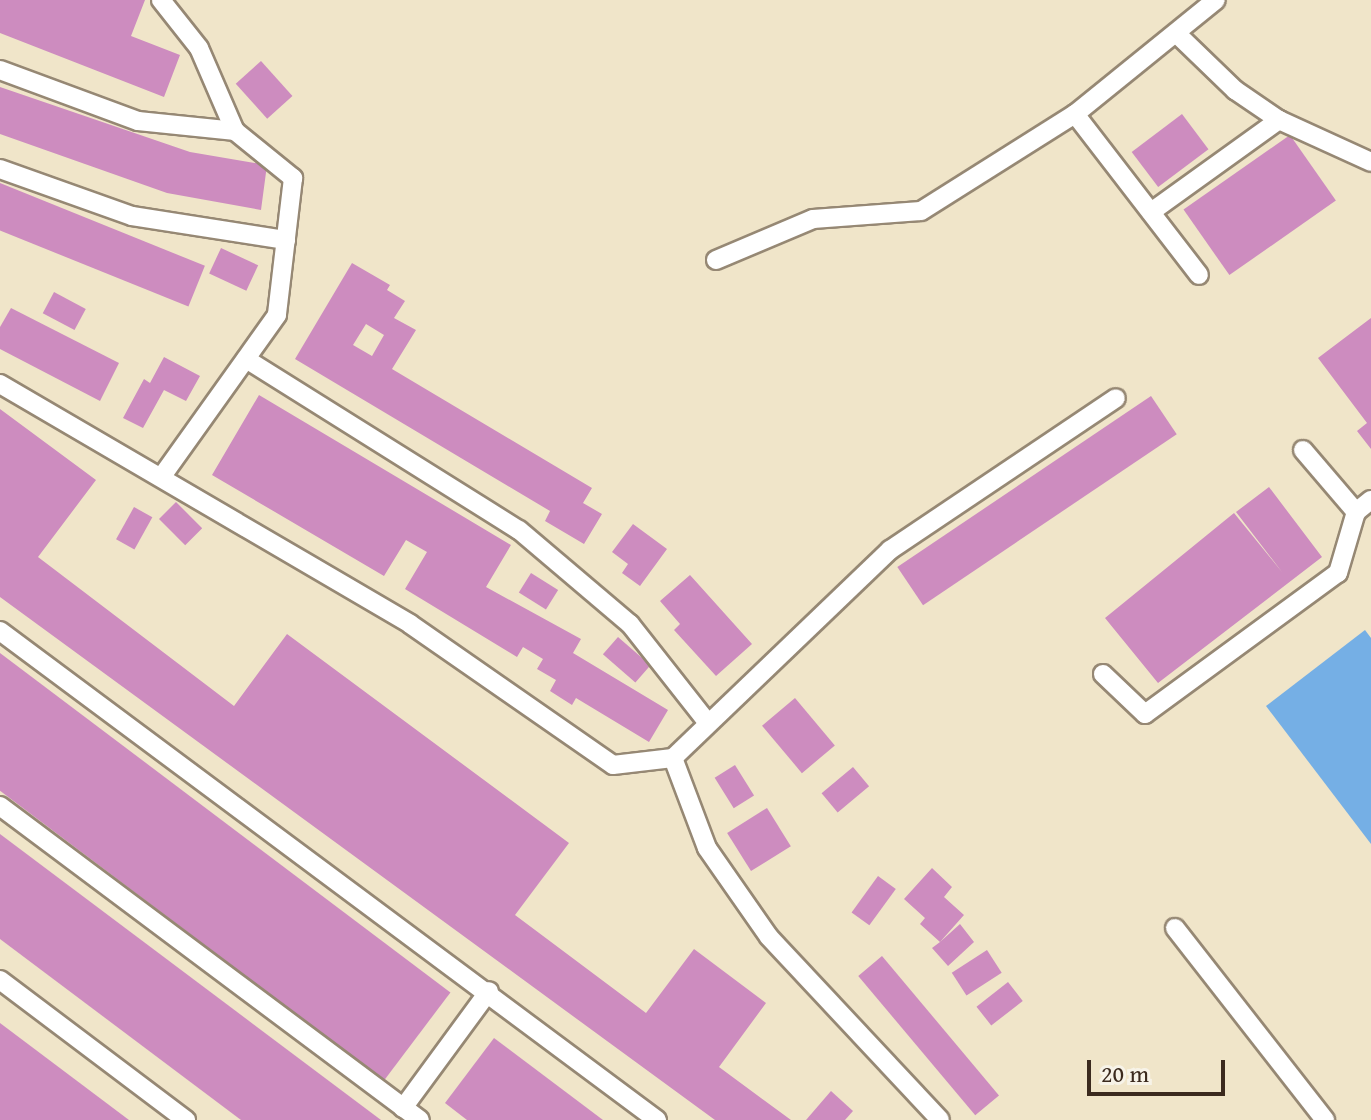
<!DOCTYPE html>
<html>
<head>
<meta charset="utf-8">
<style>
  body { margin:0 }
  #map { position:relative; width:1371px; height:1120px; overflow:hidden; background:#f0e5c9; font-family:"Gentium Book Plus",serif }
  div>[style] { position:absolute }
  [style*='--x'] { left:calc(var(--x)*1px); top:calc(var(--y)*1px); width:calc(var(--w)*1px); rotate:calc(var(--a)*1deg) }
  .water>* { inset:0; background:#75afe5 }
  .building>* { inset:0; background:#cd8cbf; transform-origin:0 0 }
  .roads { filter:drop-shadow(2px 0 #968874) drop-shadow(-2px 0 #968874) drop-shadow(0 2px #968874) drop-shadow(0 -2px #968874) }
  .lane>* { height:18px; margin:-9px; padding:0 9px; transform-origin:9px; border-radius:9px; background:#fff }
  span { translate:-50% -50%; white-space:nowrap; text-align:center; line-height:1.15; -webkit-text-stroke:6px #f7f3e8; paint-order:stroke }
  .scale { position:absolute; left:1087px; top:1060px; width:138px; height:36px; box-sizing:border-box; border:4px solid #3b2a1e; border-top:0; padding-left:10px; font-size:24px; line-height:28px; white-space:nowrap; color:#3b2a1e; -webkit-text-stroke:6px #f7f3e8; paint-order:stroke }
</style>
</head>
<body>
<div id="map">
  <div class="water">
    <i style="clip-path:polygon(1365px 630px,1371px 638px,1371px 844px,1266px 706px)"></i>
  </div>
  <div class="building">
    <i style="clip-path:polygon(0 0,145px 0,131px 36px,180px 55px,164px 97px,0 33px)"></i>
    <i style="left:261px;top:61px;width:47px;height:34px;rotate:48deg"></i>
    <i style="clip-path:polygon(0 87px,190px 152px,267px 165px,261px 210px,167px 193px,0 134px)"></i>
    <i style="left:1182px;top:114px;width:44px;height:63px;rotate:53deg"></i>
    <i style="left:1290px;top:135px;width:80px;height:130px;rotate:55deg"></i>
    <i style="left:0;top:183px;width:221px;height:44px;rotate:22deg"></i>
    <i style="left:221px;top:248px;width:41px;height:28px;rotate:25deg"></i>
    <i style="clip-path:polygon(evenodd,352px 263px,390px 285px,387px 290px,405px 301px,394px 318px,416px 330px,392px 369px,592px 488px,583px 503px,602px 514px,584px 544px,545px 521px,550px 511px,295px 359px,352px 263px,366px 324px,384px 335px,372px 356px,353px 345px,366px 324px)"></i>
    <i style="left:54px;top:292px;width:36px;height:24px;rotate:28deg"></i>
    <i style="clip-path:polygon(11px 308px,119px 363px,100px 401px,0 349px,0 327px)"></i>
    <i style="clip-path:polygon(1371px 318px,1371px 449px,1357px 431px,1367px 423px,1318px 358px)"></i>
    <i style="clip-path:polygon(164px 357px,200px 376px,186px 401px,164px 390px,143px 428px,123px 418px,144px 379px,150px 383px)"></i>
    <i style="clip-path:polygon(259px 395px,511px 545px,486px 587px,581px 639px,573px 653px,668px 710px,649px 742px,576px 698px,572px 705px,550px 691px,556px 680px,537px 669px,543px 659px,523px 647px,517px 657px,405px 589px,427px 552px,406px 540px,384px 576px,212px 475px)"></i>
    <i style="left:1151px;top:396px;width:46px;height:306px;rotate:56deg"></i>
    <i style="clip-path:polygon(0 409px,96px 480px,38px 557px,234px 706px,287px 634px,569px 843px,515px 915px,646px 1013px,694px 949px,766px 1003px,719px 1067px,791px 1120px,715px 1120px,0 597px)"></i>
    <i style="clip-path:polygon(1269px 487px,1322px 557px,1158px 683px,1105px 618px,1234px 513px,1282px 572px,1236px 512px)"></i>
    <i style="left:176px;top:502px;width:37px;height:24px;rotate:45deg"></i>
    <i style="left:134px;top:507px;width:21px;height:37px;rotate:29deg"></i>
    <i style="clip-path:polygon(633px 524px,667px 549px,640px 586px,622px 573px,628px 564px,612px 552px)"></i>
    <i style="left:531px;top:573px;width:32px;height:23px;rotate:32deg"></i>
    <i style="clip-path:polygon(690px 575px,752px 644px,716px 676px,674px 630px,680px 624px,660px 601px)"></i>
    <i style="left:618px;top:637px;width:43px;height:23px;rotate:41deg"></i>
    <i style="left:0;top:653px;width:564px;height:110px;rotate:37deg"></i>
    <i style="left:795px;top:698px;width:62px;height:43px;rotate:50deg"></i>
    <i style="left:735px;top:765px;width:36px;height:24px;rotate:58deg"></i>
    <i style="left:853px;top:767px;width:25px;height:41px;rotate:50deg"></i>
    <i style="left:767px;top:808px;width:45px;height:47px;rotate:58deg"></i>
    <i style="clip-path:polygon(0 834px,381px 1120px,241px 1120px,0 939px)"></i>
    <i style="clip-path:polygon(932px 868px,952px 887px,944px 897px,964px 915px,940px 942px,960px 924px,974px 942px,948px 966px,932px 948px,940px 942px,920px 924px,925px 918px,904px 899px)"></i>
    <i style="left:878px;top:876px;width:22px;height:45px;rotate:36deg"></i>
    <i style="left:987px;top:950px;width:27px;height:42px;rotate:57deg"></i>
    <i style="left:882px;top:956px;width:182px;height:31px;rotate:50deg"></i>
    <i style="left:1008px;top:982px;width:24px;height:40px;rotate:52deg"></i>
    <i style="clip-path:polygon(0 1023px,129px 1120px,0 1120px)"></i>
    <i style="clip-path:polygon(494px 1038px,603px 1120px,467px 1120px,445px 1103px)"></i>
    <i style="clip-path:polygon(831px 1091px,853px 1111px,845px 1120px,806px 1120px)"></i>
  </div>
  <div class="roads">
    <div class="lane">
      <i style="--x:161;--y:0;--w:61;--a:51.6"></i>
      <i style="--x:199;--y:48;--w:90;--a:66.6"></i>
      <i style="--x:235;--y:131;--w:75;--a:39"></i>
      <i style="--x:293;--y:178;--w:138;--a:96.7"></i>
      <i style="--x:277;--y:315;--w:196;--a:125.5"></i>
      <i style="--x:1177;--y:34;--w:81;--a:44"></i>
      <i style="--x:1235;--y:90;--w:53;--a:34.3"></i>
      <i style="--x:1279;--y:120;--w:101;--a:24.5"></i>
      <i style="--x:0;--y:70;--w:147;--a:20.3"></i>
      <i style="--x:138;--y:121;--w:98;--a:5.9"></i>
      <i style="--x:1075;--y:114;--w:203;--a:52.4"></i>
      <i style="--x:0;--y:169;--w:140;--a:19.6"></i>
      <i style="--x:132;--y:216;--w:156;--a:8.9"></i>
      <i style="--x:1151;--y:212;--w:158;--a:-35.7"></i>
      <i style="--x:716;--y:260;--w:105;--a:-22.9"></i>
      <i style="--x:813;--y:219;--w:108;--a:-4.2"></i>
      <i style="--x:921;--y:211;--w:182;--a:-32.2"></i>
      <i style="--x:1075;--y:114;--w:181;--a:-39"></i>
      <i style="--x:246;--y:359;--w:322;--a:32.1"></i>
      <i style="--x:519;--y:530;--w:145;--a:40.3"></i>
      <i style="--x:630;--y:624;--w:126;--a:51.8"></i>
      <i style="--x:0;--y:384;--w:475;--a:30.3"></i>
      <i style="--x:410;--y:624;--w:247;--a:34.8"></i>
      <i style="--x:613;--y:765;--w:60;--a:-6.7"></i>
      <i style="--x:673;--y:758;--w:301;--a:-43.8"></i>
      <i style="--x:890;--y:550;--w:272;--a:-33.9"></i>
      <i style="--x:1303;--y:450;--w:82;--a:49.5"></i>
      <i style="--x:0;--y:631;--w:819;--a:36.66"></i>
      <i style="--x:1103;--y:674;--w:58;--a:43.6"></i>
      <i style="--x:1145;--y:714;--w:239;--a:-36.2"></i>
      <i style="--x:1338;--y:573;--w:64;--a:-73.6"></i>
      <i style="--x:1356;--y:512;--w:19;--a:-39"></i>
      <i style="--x:673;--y:758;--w:96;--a:69.3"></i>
      <i style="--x:707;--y:848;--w:108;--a:55.1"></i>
      <i style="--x:769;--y:937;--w:250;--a:46.9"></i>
      <i style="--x:0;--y:806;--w:524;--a:36.78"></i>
      <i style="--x:1175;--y:928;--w:244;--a:52"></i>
      <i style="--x:0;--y:980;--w:233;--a:37"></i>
      <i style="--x:403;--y:1108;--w:145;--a:-53.7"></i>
    </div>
  </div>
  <div class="scale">20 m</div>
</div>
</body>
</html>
